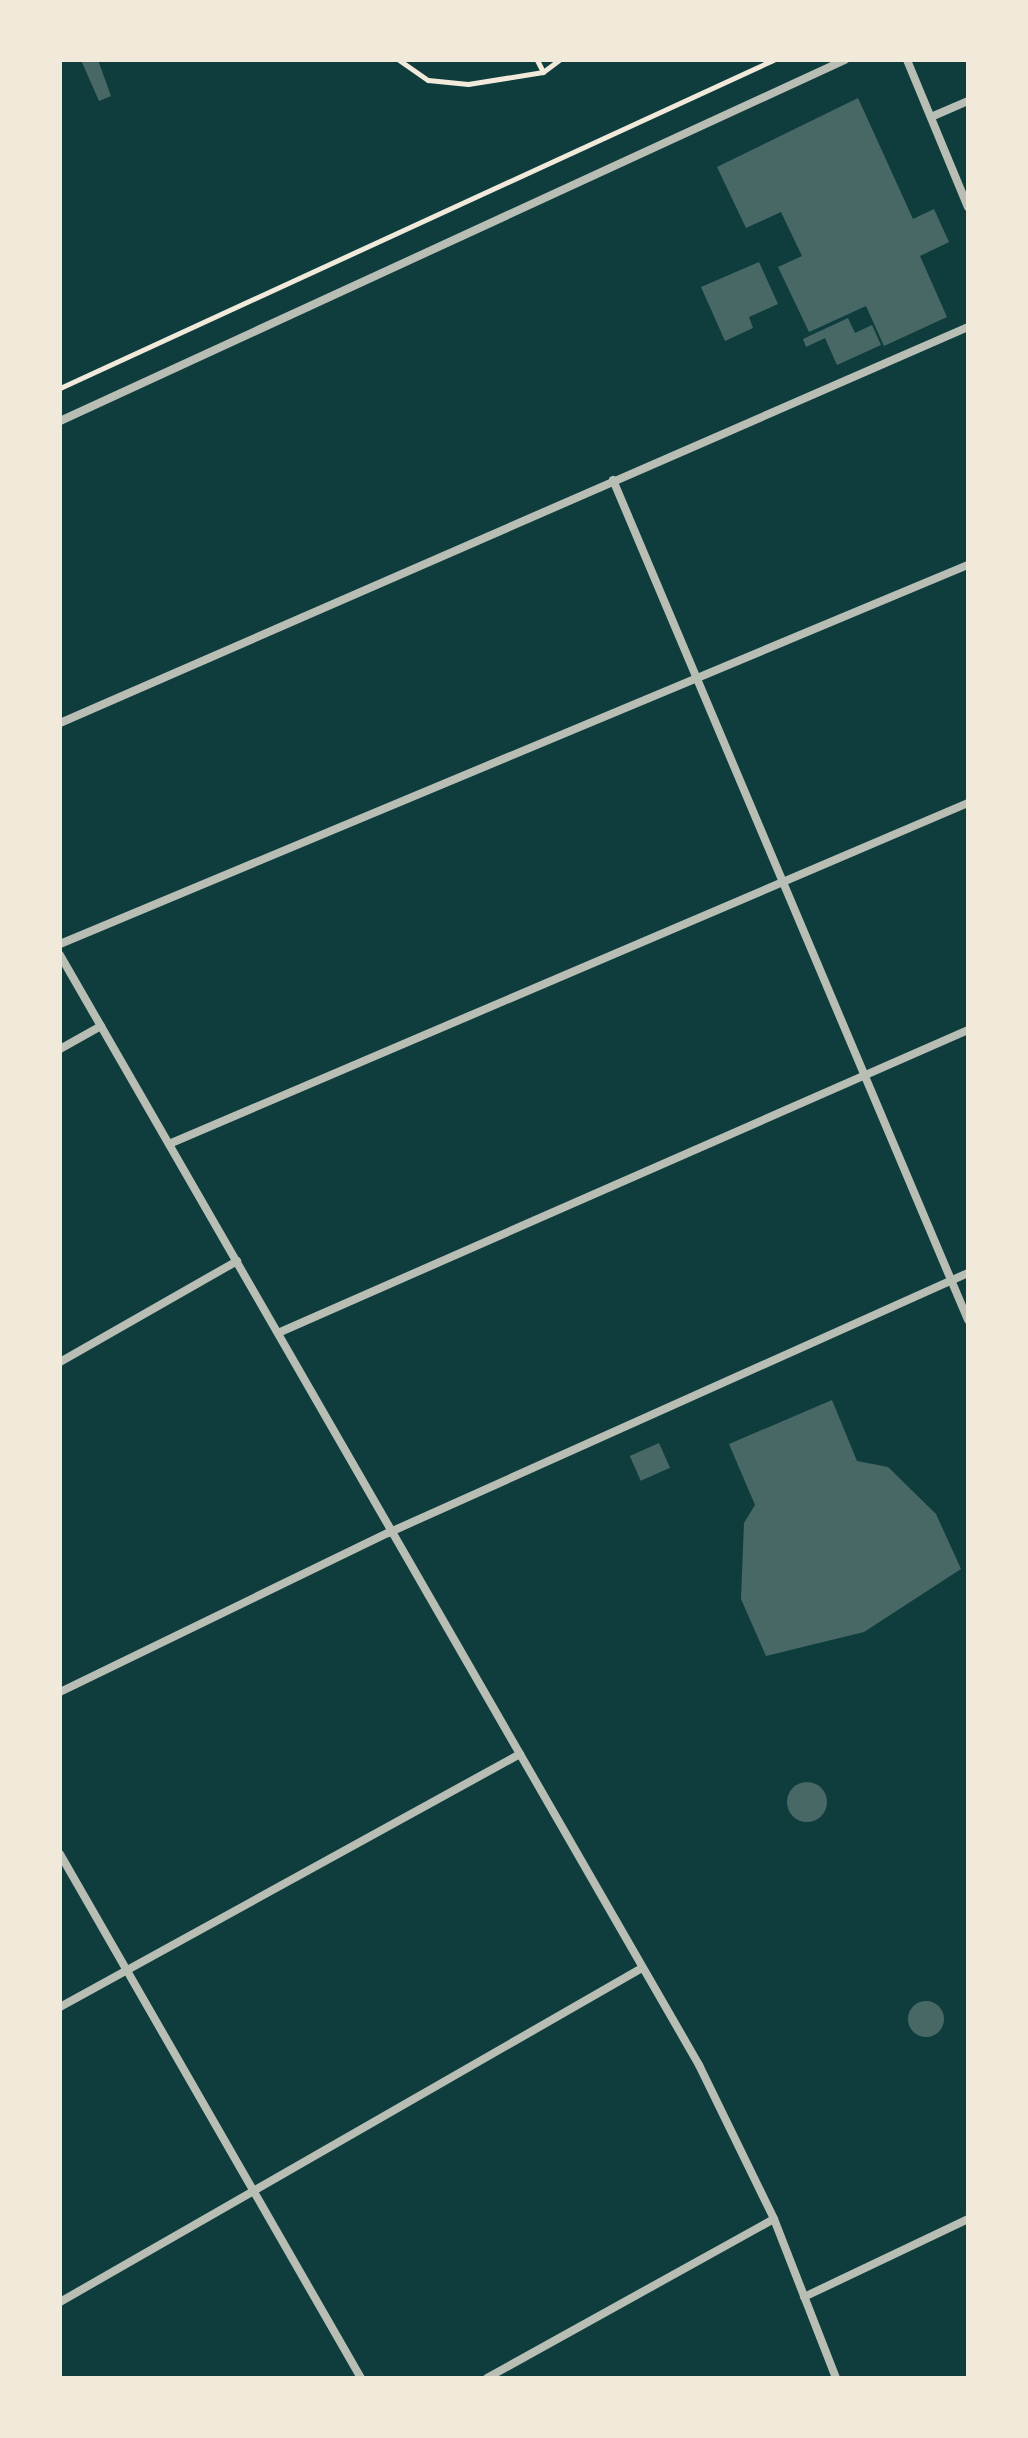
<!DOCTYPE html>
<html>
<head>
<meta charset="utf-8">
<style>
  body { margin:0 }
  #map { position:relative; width:1028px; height:2438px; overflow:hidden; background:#0f3d3e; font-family:"Roboto Condensed",sans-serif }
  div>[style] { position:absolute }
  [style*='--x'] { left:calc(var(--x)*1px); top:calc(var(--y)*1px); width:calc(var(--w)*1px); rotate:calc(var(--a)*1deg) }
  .building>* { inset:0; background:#486865; transform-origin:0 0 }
  .round { border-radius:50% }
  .path>* { height:5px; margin:-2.5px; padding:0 2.5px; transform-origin:2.5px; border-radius:2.5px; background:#f1e9da }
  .minor>* { height:8px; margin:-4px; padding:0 4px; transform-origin:4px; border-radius:4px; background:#b8beb3 }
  span { translate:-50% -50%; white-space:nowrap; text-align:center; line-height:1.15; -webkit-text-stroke:8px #f1e9da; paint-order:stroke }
  .frame { position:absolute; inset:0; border:62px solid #f1e9da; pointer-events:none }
</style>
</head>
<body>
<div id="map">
  <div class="building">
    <i style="clip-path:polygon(81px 60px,98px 60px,111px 96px,99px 101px)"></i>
    <i style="clip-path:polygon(858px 98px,913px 219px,934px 209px,949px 242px,920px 256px,947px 317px,884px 346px,866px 306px,809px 332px,778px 267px,802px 256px,781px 212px,746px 228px,717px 167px)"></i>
    <i style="clip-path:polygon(759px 262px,778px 304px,749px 317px,753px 328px,725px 341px,701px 287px)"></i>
    <i style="clip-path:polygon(848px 318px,855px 333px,872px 325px,881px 345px,837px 365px,825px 338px,806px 347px,803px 339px)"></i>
    <i style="clip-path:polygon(832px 1400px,857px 1461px,888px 1467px,936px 1514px,961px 1569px,864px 1632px,766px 1656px,741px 1599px,744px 1523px,755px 1505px,729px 1444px)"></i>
    <i style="left:659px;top:1443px;width:27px;height:32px;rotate:66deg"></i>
    <i class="round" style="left:787px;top:1782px;width:40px;height:40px"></i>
    <i class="round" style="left:908px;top:2001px;width:36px;height:36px"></i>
  </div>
  <div class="path">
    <i style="--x:399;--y:60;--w:35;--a:35"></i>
    <i style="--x:428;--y:80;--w:40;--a:5.7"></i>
    <i style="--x:468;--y:84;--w:76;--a:-9.1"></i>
    <i style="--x:543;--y:72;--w:20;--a:-37"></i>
    <i style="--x:537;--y:60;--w:13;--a:63"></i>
    <i style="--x:60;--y:388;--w:785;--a:-24.7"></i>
  </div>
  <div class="minor">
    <i style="--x:907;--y:60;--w:159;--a:67.5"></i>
    <i style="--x:931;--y:117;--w:40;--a:-23.4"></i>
    <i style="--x:60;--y:421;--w:864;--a:-24.7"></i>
    <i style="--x:613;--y:480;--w:912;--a:67.09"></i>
    <i style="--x:60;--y:723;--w:991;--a:-23.56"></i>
    <i style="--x:60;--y:944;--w:984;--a:-22.66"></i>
    <i style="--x:60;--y:955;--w:1281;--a:60.07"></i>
    <i style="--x:699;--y:2065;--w:171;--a:64"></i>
    <i style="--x:774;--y:2219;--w:171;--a:68.7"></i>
    <i style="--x:60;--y:1049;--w:47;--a:-29.3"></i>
    <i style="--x:169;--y:1144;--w:869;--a:-23.11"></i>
    <i style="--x:278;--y:1333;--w:754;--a:-23.71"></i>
    <i style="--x:60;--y:1362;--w:204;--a:-29.7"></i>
    <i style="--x:60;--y:1692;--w:365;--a:-25.9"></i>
    <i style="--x:388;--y:1533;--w:636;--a:-24.15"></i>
    <i style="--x:60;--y:1854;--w:604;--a:60.13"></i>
    <i style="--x:60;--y:2007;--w:525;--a:-28.81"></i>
    <i style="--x:804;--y:2297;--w:182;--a:-25.4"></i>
    <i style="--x:60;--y:2302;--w:671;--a:-29.85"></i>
    <i style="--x:487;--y:2378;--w:328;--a:-29"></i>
  </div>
  <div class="frame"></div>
</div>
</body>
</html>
